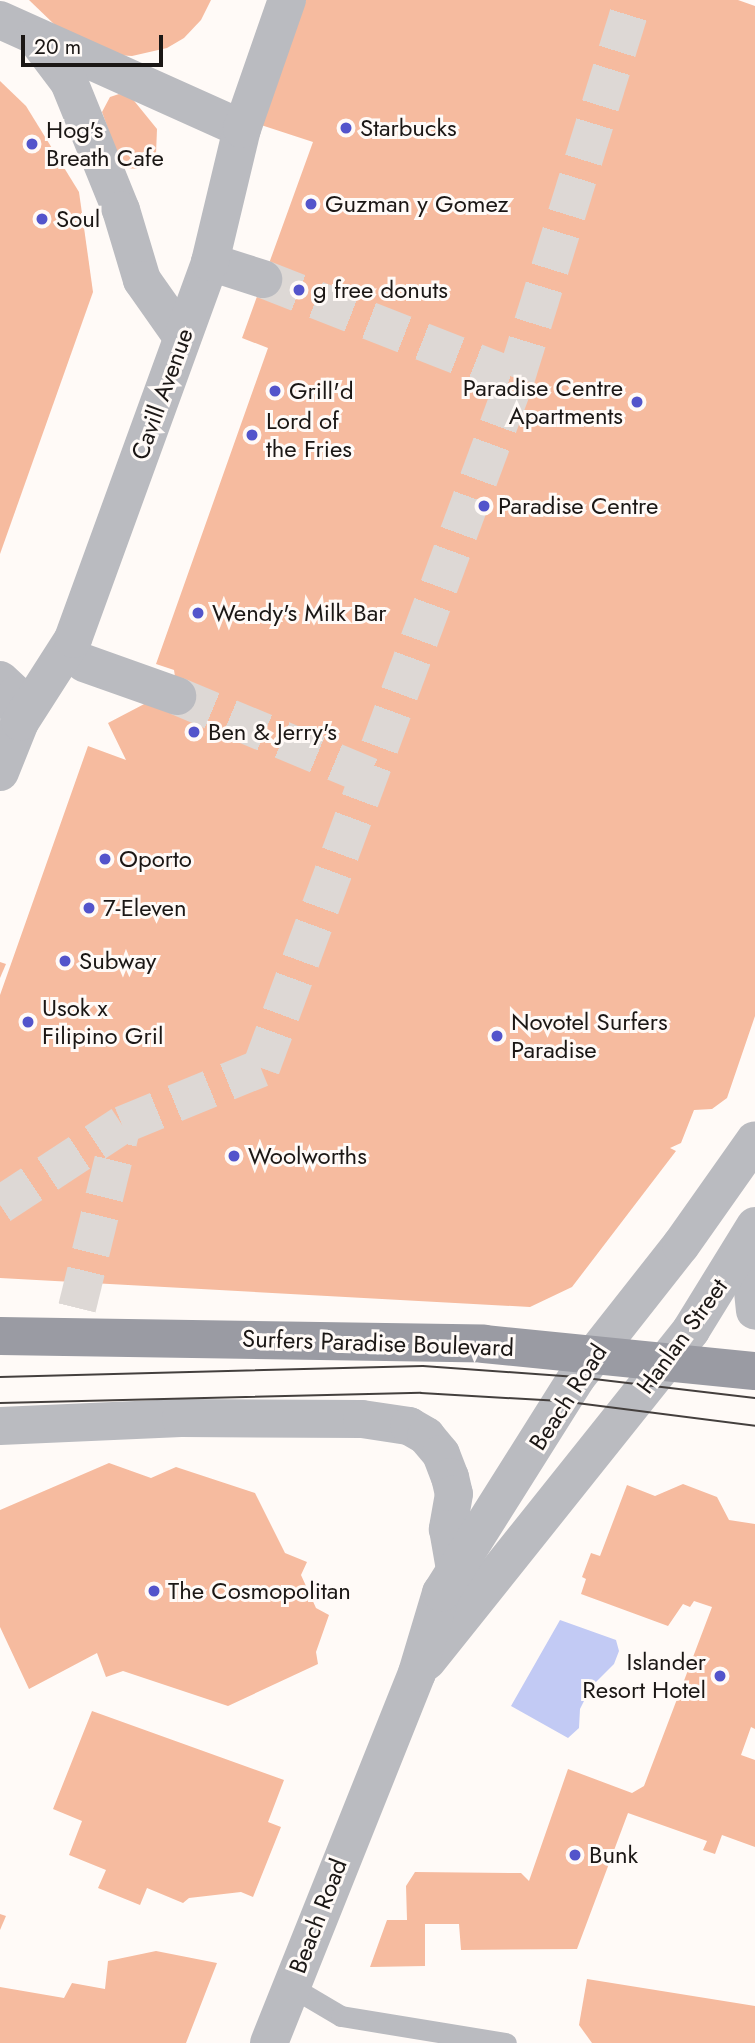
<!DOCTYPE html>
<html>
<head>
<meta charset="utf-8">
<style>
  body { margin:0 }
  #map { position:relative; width:755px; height:2043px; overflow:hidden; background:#fffaf7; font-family:Jost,sans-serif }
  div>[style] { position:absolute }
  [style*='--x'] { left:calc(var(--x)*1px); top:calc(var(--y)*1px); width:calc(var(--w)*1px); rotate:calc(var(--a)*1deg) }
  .water>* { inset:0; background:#c2caf4 }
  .building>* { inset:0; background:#f6bb9f }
  .street-tunnel>* { height:38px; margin-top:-19px; transform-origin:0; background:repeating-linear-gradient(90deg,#ddd8d5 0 38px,transparent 0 57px) }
  .lane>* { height:21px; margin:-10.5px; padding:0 10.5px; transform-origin:10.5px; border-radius:10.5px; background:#babbc0 }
  .street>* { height:38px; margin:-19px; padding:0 19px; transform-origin:19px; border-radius:19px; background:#babbc0 }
  .secondary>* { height:38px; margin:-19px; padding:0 19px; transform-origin:19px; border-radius:19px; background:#9a9ba3 }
  .tram>* { height:2px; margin:-1px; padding:0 1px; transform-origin:1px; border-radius:1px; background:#443f3d }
  .dots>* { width:19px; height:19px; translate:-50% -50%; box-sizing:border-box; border:4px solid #fffaf7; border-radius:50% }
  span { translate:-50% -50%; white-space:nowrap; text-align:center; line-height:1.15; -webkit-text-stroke:6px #fffaf7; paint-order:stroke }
  .poi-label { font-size:24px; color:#1b1715 }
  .left { translate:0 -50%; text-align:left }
  .right { translate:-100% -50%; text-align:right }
  .street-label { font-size:24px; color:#1b1715 }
  .scale { position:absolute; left:21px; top:35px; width:142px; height:32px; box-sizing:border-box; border:4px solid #1b1715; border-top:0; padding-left:9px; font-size:21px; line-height:24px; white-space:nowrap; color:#1b1715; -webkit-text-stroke:5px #fffaf7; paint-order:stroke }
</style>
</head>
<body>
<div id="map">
  <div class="water">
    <i style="clip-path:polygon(560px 1620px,616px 1640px,619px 1651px,614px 1664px,591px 1687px,580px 1709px,579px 1728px,568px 1738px,511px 1706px)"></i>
  </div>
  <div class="building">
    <i style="clip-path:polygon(29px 0,211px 0,201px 20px,184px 38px,167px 48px,132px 56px,116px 55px,56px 26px)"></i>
    <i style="clip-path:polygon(306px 0,738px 0,755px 6px,755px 1016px,727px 1098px,712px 1109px,694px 1110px,681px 1143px,670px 1148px,676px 1151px,572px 1287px,530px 1307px,0 1278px,0 995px,88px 746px,126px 760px,108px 723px,150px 701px,180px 710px,174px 670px,156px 664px,268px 348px,242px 338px,313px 142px,261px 125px)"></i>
    <i style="clip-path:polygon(0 81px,26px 106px,79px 192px,93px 292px,0 554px)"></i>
    <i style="clip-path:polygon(119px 94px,131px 97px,157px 129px,156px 154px,142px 169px,122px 168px,102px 112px,110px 97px)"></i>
    <i style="clip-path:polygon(0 962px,6px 964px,0 978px)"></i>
    <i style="clip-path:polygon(109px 1463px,151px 1478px,176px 1467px,255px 1493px,285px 1553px,307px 1562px,301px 1575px,316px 1608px,329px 1615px,316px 1652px,318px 1664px,228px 1706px,123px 1671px,106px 1677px,97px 1653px,29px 1689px,0 1627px,0 1510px)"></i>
    <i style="clip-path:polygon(683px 1484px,717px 1497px,729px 1520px,755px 1524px,755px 1729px,751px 1727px,741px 1755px,755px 1760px,755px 1847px,722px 1835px,715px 1854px,703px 1850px,707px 1841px,628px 1813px,577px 1949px,461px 1950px,459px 1924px,425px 1924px,425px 1966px,370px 1967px,387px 1920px,407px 1920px,406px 1886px,415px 1872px,521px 1873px,529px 1881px,568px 1769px,632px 1793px,644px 1786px,712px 1607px,694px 1601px,690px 1607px,683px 1604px,668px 1626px,581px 1594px,586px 1579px,582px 1577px,591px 1553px,600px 1556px,627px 1485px,655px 1496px)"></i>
    <i style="clip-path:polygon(92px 1711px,284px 1780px,268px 1822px,281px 1827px,253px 1897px,241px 1892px,189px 1898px,183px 1903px,147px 1888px,140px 1905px,98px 1888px,106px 1870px,69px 1855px,82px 1821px,53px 1809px)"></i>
    <i style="clip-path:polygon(0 1914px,6px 1916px,0 1930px)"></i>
    <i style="clip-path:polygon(156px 1951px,217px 1963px,186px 2043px,0 2043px,0 1987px,64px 1998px,72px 1983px,105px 1989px,108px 1961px)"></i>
    <i style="clip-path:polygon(587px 1979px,755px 2006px,755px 2043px,592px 2043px,579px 2025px)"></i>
  </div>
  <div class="street-tunnel">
    <i style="--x:263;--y:279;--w:272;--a:21.4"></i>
    <i style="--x:177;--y:696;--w:210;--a:22.7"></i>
    <i style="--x:0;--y:1205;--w:146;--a:-33.3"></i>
    <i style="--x:77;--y:1308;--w:188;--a:-76.2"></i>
    <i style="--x:122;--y:1125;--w:150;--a:-22.3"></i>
    <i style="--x:261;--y:1068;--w:736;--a:-69.72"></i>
    <i style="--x:516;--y:378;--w:396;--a:-72.8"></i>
  </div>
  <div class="lane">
    <i style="--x:290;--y:1986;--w:59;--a:30.5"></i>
    <i style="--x:341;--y:2016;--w:167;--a:9.3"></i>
  </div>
  <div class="street">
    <i style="--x:0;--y:20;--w:265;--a:24.2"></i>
    <i style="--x:35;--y:37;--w:56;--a:52.9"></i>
    <i style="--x:69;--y:82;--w:138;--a:67.9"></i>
    <i style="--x:121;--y:210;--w:73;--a:73.3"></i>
    <i style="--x:142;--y:280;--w:70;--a:54.9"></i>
    <i style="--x:210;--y:262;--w:56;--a:17.8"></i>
    <i style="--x:84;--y:663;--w:99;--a:19.5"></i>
    <i style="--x:0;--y:680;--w:22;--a:43"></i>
    <i style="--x:16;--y:695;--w:27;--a:82"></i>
    <i style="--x:0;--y:772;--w:54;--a:-68.2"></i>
    <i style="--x:20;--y:722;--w:98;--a:-57.4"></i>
    <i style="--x:73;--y:639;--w:401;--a:-70"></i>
    <i style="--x:210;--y:262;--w:137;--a:-76.5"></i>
    <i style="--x:242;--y:129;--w:137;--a:-70.8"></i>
    <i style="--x:748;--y:1242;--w:69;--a:84.2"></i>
    <i style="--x:0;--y:1426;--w:181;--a:-2.5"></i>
    <i style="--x:181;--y:1418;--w:181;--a:0.3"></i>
    <i style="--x:362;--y:1419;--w:48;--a:8.5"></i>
    <i style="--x:409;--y:1426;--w:20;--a:30"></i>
    <i style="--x:426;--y:1436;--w:23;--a:50"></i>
    <i style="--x:441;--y:1454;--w:25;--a:69"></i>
    <i style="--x:450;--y:1477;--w:17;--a:77"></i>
    <i style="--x:454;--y:1494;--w:36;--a:100"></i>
    <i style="--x:448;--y:1529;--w:41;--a:80.1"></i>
    <i style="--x:427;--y:1661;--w:423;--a:-51.4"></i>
    <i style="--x:691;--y:1330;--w:122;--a:-58.4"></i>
    <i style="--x:269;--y:2043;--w:399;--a:-68.2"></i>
    <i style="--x:417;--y:1673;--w:84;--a:-73.3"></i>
    <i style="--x:441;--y:1593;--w:255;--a:-57.8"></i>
    <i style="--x:577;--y:1377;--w:168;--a:-51.8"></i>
    <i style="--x:681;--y:1245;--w:128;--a:-54.8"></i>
  </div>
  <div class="secondary">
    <i style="--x:0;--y:1336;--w:484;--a:0.9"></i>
    <i style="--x:484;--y:1344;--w:272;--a:5.7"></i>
  </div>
  <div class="tram">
    <i style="--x:0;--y:1377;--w:423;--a:-1.5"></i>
    <i style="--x:423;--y:1366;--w:154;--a:4.1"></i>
    <i style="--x:577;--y:1377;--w:179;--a:6.7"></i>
    <i style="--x:0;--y:1403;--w:421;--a:-1.4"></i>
    <i style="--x:421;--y:1393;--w:140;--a:3.3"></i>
    <i style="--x:561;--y:1401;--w:196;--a:7.3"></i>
  </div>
  <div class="dots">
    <i style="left:346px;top:128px;background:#5354cb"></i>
    <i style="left:32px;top:144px;background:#5354cb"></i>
    <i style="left:311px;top:204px;background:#5354cb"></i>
    <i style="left:42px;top:219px;background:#5354cb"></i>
    <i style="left:299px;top:290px;background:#5354cb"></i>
    <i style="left:275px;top:391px;background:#5354cb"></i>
    <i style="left:637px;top:402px;background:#5354cb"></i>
    <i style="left:252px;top:435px;background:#5354cb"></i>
    <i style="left:484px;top:506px;background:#5354cb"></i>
    <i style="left:198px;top:613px;background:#5354cb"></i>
    <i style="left:194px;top:732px;background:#5354cb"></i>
    <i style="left:105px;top:859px;background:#5354cb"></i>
    <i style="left:89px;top:908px;background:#5354cb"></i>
    <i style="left:65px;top:961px;background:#5354cb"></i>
    <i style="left:28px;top:1022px;background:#5354cb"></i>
    <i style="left:497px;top:1036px;background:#5354cb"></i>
    <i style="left:234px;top:1156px;background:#5354cb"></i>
    <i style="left:154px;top:1591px;background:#5354cb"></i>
    <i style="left:720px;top:1676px;background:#5354cb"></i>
    <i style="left:575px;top:1855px;background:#5354cb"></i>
  </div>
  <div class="poi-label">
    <span class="left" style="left:360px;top:128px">Starbucks</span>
    <span class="left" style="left:46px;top:144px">Hog's<br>Breath Cafe</span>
    <span class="left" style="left:325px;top:204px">Guzman y Gomez</span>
    <span class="left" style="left:56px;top:219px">Soul</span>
    <span class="left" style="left:313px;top:290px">g free donuts</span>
    <span class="right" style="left:623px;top:402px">Paradise Centre<br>Apartments</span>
    <span class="left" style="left:289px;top:391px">Grill'd</span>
    <span class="left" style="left:266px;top:435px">Lord of<br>the Fries</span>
    <span class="left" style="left:498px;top:506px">Paradise Centre</span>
    <span class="left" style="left:212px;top:613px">Wendy's Milk Bar</span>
    <span class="left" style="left:208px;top:732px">Ben &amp; Jerry's</span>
    <span class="left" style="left:119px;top:859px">Oporto</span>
    <span class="left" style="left:103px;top:908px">7-Eleven</span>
    <span class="left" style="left:79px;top:961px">Subway</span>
    <span class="left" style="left:42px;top:1022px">Usok x<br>Filipino Gril</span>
    <span class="left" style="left:511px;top:1036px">Novotel Surfers<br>Paradise</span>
    <span class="left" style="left:248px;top:1156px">Woolworths</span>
    <span class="left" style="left:168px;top:1591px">The Cosmopolitan</span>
    <span class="right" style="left:706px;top:1676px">Islander<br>Resort Hotel</span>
    <span class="left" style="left:589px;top:1855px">Bunk</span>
  </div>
  <div class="street-label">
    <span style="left:162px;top:394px;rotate:-70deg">Cavill Avenue</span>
    <span style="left:682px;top:1336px;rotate:-54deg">Hanlan Street</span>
    <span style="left:378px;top:1343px;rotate:2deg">Surfers Paradise Boulevard</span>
    <span style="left:568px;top:1397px;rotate:-57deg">Beach Road</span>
    <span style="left:318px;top:1916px;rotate:-69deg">Beach Road</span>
  </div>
  <div class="scale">20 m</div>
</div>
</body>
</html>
